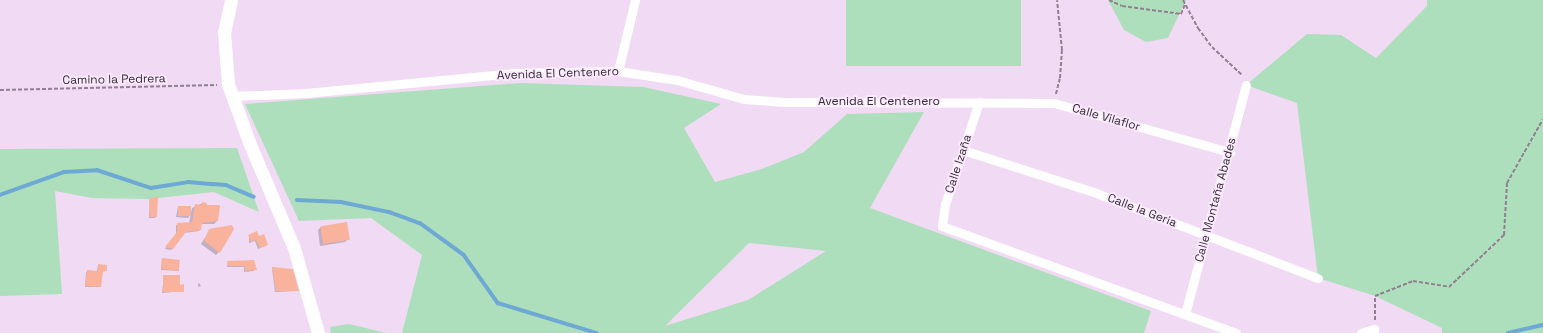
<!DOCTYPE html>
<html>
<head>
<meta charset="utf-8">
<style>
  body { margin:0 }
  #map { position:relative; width:1543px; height:333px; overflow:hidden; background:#f1daf3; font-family:"Space Grotesk",sans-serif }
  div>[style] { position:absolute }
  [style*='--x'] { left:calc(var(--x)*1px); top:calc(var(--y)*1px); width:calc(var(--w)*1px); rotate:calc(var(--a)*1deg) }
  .green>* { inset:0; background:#addfbc; transform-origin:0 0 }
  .shadow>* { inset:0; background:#0003 }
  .stream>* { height:3.5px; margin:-1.75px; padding:0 1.75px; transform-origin:1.75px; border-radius:1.75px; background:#6ea8d5 }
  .building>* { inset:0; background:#f9b29b; transform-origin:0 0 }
  .path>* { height:2px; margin-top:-1px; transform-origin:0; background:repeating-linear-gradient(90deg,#908191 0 4px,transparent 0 6px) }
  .minor>* { height:9px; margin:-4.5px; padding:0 4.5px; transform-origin:4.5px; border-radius:4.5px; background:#fff }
  .secondary>* { height:13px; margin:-6.5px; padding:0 6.5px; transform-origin:6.5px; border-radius:6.5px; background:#fff }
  span { translate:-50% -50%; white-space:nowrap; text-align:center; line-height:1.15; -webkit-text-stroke:3.5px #fbe9fd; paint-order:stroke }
  .street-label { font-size:12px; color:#362e37 }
</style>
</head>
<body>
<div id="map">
  <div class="green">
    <i style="left:846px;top:0;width:175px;height:66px"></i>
    <i style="clip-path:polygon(1108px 0,1186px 0,1168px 38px,1146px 42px,1124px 30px)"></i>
    <i style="clip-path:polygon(1427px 0,1543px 0,1543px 333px,1442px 333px,1442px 328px,1375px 296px,1318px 278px,1297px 103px,1246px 85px,1307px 34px,1341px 35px,1376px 58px,1427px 6px)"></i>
    <i style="clip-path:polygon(evenodd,521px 83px,643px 87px,721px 104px,684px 128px,715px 182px,762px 169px,804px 152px,847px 114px,924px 112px,870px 208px,1151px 311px,1144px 333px,402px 333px,422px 255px,371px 218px,299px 221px,245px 104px,521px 83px,749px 243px,826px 251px,748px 300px,665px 326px,749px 243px)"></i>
    <i style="clip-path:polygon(237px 148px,259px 212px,214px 192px,149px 199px,92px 198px,55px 191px,62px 294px,0 296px,0 149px)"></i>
    <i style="clip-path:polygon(349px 324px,386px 333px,331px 333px,330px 327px)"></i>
  </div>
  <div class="shadow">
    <i style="clip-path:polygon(150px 200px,156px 216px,155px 218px,149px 218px)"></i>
    <i style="clip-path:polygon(203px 203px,217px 221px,214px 224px,201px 224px,199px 231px,184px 233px,171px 250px,165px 249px,176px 234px,176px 225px,189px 224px,192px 208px)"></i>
    <i style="clip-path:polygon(178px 207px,189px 215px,190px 215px,188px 218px,176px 217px)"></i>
    <i style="clip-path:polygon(321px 227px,348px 239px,345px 242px,320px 246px,318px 230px)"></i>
    <i style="clip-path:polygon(210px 230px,219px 252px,216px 255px,201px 244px)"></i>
    <i style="clip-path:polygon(249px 236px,259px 237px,267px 245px,258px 249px,255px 241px,249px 243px)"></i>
    <i style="clip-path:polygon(162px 259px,179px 261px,179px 271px,161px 270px)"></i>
    <i style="clip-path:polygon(254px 261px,254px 271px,244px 272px,244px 267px,227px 267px,228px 262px)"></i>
    <i style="clip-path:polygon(98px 265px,106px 271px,101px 272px,100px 287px,85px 287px,86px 272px,97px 271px)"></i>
    <i style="clip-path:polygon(272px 268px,292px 270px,298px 291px,275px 292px)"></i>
    <i style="clip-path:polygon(164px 276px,179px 286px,183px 291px,162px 293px)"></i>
    <i style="clip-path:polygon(199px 283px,201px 286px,198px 287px,198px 284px)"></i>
  </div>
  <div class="stream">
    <i style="--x:0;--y:195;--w:68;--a:-19.8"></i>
    <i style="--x:64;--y:172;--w:33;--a:-3"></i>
    <i style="--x:97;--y:170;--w:57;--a:18.4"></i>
    <i style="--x:151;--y:188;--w:37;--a:-9"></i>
    <i style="--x:188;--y:182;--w:25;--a:5"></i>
    <i style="--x:213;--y:184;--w:13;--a:4"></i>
    <i style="--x:226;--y:185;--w:30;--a:23"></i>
    <i style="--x:297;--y:200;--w:44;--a:2.6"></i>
    <i style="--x:341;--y:202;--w:49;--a:11.8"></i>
    <i style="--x:389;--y:212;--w:33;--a:20"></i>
    <i style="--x:420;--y:223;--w:54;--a:36"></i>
    <i style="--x:464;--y:255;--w:59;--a:54.7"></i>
    <i style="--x:498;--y:303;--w:103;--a:16.9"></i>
    <i style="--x:1508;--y:333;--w:36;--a:-13"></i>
  </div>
  <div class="building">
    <i style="clip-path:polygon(158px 196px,157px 217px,150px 217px,149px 199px)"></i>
    <i style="clip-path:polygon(202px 202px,207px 203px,207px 205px,220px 205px,218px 221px,202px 223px,201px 230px,186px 232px,173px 249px,165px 247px,177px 232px,177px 223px,192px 222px,195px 204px,202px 205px)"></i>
    <i style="left:178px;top:206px;width:13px;height:10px"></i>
    <i style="left:347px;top:222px;width:18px;height:27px;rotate:81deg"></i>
    <i style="clip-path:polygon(232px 225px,234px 229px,220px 253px,204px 241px,209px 229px)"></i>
    <i style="clip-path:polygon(257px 231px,259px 236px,264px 234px,268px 245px,260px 248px,256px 240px,251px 242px,248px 235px)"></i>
    <i style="left:162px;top:258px;width:18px;height:11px;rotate:6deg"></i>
    <i style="clip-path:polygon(254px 260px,257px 270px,245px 271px,245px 266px,228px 266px,227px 261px)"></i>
    <i style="clip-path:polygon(98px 264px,107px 265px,107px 271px,103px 271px,101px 287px,85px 286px,87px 270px,98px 271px)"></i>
    <i style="clip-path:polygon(272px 267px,293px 269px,299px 291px,276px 291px)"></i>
    <i style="clip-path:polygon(163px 275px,180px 275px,180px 285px,184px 284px,184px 292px,163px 292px)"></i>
  </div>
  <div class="path">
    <i style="--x:1109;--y:0;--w:14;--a:25"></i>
    <i style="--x:1122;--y:6;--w:60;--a:7.7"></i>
    <i style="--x:1181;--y:14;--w:11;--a:-68"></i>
    <i style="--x:1183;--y:0;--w:32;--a:62"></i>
    <i style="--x:1198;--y:28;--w:24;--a:54"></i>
    <i style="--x:1212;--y:47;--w:41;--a:43"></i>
    <i style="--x:0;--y:90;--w:217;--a:-1.3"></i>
    <i style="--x:1056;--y:94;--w:16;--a:-76"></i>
    <i style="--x:1060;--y:78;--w:28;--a:-86"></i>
    <i style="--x:1062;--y:50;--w:50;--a:-95.7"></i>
    <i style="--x:1375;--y:320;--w:24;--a:-90"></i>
    <i style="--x:1375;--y:296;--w:41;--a:-21.5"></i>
    <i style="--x:1413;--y:281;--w:36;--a:9"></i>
    <i style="--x:1449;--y:287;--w:76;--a:-43.4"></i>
    <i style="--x:1504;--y:235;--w:52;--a:-86.7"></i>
    <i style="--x:1507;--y:183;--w:73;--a:-60.6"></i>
  </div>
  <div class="minor">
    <i style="--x:618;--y:71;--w:73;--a:-76.5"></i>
    <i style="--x:232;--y:96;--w:74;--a:-2.3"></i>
    <i style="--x:306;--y:93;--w:207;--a:-5.5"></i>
    <i style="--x:512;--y:73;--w:106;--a:-1.1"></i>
    <i style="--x:618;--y:71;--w:60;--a:8.7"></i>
    <i style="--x:677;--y:80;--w:70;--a:15.8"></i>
    <i style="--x:744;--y:99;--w:40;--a:4.3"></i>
    <i style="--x:784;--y:102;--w:270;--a:0.2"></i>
    <i style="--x:1054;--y:103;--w:183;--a:15.6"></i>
    <i style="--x:979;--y:102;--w:108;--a:108.4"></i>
    <i style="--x:945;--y:204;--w:22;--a:98"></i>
    <i style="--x:942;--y:226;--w:313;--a:20"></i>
    <i style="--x:963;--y:150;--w:134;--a:17.8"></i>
    <i style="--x:1091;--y:191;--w:243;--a:21"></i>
    <i style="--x:1185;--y:314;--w:237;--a:-75.1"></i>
    <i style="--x:1361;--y:333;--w:14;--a:-17"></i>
  </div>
  <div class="secondary">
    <i style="--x:231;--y:0;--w:33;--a:102"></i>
    <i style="--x:224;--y:32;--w:52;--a:85.6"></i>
    <i style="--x:228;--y:84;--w:62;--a:70.1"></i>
    <i style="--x:249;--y:142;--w:115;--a:67"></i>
    <i style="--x:294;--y:248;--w:88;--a:74.2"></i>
  </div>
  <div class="street-label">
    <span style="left:558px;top:74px;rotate:-2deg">Avenida El Centenero</span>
    <span style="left:114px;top:80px;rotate:-1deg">Camino la Pedrera</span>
    <span style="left:879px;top:102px">Avenida El Centenero</span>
    <span style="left:1106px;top:118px;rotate:16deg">Calle Vilaflor</span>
    <span style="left:959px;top:164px;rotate:-72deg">Calle Izaña</span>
    <span style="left:1216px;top:200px;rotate:-75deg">Calle Montaña Abades</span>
    <span style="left:1142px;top:211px;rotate:21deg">Calle la Geria</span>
  </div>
</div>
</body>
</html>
